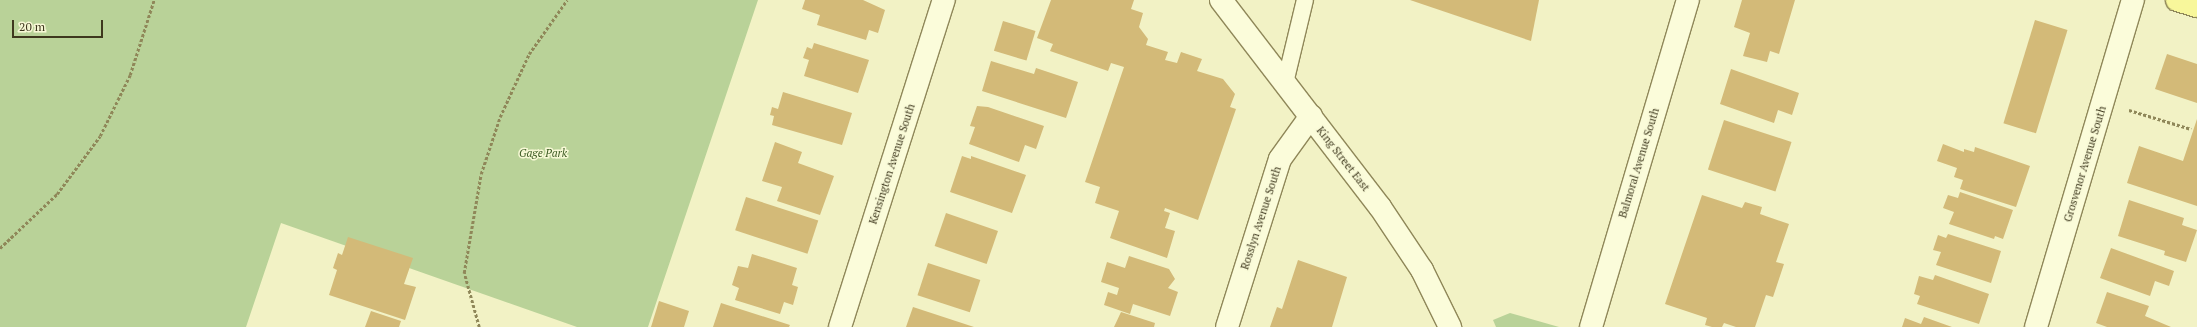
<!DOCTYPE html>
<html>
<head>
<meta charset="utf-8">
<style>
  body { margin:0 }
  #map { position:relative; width:2197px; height:327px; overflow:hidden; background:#f2f2c5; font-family:"PT Serif",serif }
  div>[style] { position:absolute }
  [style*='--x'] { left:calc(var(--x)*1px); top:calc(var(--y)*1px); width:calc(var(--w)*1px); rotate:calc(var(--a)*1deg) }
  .green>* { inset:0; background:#b9d298 }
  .building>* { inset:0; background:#d3ba78; transform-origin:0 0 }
  .path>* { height:2.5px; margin-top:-1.25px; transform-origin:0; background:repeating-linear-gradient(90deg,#8f8759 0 3px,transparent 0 5px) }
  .roads { filter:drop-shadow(1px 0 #8f8759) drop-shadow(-1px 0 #8f8759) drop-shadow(0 1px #8f8759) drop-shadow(0 -1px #8f8759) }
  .service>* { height:16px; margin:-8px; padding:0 8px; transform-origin:8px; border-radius:8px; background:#fbfcda }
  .minor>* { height:22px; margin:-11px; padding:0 11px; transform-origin:11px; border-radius:11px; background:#fbfcda }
  .secondary>* { height:22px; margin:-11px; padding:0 11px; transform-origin:11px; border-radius:11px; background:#fbfcda }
  .primary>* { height:22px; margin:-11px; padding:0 11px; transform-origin:11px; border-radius:11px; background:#f8f79b }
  span { translate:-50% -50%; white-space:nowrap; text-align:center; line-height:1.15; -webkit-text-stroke:3px #f8f9d6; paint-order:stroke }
  .park-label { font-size:11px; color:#3c5c23; font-style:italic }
  .street-label { font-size:11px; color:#3e381e }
  .scale { position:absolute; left:12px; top:20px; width:91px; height:18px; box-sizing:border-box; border:2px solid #3e381e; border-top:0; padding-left:5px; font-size:12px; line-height:14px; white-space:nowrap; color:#3e381e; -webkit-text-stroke:3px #f8f9d6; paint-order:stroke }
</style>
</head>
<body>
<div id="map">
  <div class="green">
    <i style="clip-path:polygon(0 0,758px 0,648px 327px,577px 327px,281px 223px,246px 327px,0 327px)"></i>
    <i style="clip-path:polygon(1510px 313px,1559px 327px,1496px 327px,1493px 320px)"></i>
  </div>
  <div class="building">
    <i style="clip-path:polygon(805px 0,863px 0,885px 10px,878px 33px,869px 30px,866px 40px,817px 25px,820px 15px,802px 9px)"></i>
    <i style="clip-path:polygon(1051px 0,1134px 0,1131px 9px,1143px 13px,1139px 27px,1148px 39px,1146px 45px,1168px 52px,1165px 60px,1177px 63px,1181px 52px,1202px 59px,1197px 71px,1223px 79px,1235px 94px,1230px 107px,1236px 109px,1198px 220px,1165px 208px,1164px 211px,1170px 213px,1165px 228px,1175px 231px,1167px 258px,1110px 238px,1119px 211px,1095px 203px,1100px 187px,1085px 182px,1124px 67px,1111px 63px,1108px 71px,1050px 51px,1053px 44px,1037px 38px)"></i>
    <i style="clip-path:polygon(1410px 0,1539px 0,1531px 41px)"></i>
    <i style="clip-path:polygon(1742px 0,1795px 0,1779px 54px,1770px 51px,1767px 62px,1743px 56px,1750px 33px,1734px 27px)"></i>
    <i style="left:2035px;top:20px;width:34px;height:108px;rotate:17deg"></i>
    <i style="left:1003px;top:21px;width:34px;height:31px;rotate:17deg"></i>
    <i style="clip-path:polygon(814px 43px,869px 60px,858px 93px,804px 76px,809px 60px,803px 58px,807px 47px,812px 49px)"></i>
    <i style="clip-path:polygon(2167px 54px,2197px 64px,2197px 103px,2155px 89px)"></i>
    <i style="clip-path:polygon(991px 61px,1034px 74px,1036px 68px,1078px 82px,1066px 118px,982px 91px)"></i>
    <i style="clip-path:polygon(1731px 69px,1799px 93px,1792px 115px,1778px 110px,1774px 123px,1720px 104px)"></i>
    <i style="clip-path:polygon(783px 92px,852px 113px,842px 145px,772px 125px,774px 116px,770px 115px,772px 107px,778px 109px)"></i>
    <i style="clip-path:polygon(977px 106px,988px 107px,1044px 126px,1036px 149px,1025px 145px,1019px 162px,969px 144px,975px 127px,970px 126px)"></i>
    <i style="clip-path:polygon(2197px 119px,2197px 206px,2127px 183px,2139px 146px,2183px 161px)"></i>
    <i style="left:1724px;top:120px;width:71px;height:52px;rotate:18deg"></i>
    <i style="clip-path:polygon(775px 142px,802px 152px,798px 163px,834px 176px,820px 215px,777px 201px,782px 187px,762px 181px)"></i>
    <i style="clip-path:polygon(1943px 144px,1964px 152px,1964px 149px,1974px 152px,1975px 147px,2030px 166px,2016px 207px,1960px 189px,1963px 180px,1954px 177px,1957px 168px,1937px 161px)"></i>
    <i style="clip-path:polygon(962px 156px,971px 159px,971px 156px,1026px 175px,1012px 213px,950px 192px)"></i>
    <i style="clip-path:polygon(1960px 192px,2013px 210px,2003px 239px,1995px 236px,1994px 239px,1949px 224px,1954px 212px,1943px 208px,1948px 195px,1958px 198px)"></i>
    <i style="clip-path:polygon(1702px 195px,1742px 208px,1745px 202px,1762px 207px,1760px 214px,1789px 224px,1776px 262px,1784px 264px,1773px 297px,1766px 295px,1755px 327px,1736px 327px,1724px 323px,1722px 327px,1712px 327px,1705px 325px,1707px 318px,1665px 304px)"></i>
    <i style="left:746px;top:197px;width:76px;height:35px;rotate:18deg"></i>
    <i style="clip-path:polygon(2129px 200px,2184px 218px,2182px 225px,2197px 230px,2186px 262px,2164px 255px,2165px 251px,2118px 236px)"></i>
    <i style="left:946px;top:213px;width:55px;height:35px;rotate:19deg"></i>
    <i style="clip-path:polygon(1948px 234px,2001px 251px,1991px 283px,1936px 265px,1941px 252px,1933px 250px,1938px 235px,1946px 238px)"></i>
    <i style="clip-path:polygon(348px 237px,413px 258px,404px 284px,416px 287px,405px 320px,329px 295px,337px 270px,333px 268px,338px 253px,342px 255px)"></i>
    <i style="clip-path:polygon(2111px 248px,2174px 271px,2169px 286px,2155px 281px,2150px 296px,2100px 278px)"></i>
    <i style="clip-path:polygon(752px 254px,797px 268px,792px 285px,798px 287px,793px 305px,784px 302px,780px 314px,735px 300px,739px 288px,732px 285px,738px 266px,748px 268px)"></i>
    <i style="clip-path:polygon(1129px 256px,1169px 269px,1175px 279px,1168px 288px,1178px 292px,1170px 316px,1133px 304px,1130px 314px,1104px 305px,1108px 292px,1117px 295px,1119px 288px,1101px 282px,1107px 262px,1125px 268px)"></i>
    <i style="clip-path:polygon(1298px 260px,1347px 277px,1332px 327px,1270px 327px,1277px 307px,1282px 309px)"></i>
    <i style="left:928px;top:263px;width:55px;height:34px;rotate:18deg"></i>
    <i style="clip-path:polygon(1935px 275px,1989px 294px,1979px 324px,1917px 304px,1920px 296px,1914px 294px,1919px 276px,1933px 280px)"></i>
    <i style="clip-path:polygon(2107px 292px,2149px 306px,2145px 316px,2171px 327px,2107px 327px,2096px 323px)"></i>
    <i style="clip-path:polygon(659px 301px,689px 311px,684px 327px,651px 327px)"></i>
    <i style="clip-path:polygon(721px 303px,790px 325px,789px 327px,713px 327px)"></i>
    <i style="clip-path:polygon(913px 307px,974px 327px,906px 327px)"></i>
    <i style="clip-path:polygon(371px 311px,401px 321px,399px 327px,365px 327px)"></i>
    <i style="clip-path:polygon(1121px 312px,1155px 323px,1154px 327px,1114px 327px)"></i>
    <i style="clip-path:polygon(1924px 317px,1952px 327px,1902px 327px,1905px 318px,1921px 324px)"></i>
  </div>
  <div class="path">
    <i style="--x:2129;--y:110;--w:65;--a:17"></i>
    <i style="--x:0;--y:248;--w:79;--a:-43.5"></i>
    <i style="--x:57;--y:194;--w:72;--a:-53.4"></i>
    <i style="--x:100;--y:136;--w:68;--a:-63.8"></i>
    <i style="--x:130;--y:75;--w:79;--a:-72.3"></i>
    <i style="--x:479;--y:327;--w:56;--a:-105.5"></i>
    <i style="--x:464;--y:273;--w:100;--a:-80.3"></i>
    <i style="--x:481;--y:174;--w:60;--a:-71.6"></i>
    <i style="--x:500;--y:117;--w:69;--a:-65.3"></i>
    <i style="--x:529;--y:54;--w:66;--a:-54.9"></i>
  </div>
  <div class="roads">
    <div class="service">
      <i style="--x:1285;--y:83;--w:85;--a:-76.5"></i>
    </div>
    <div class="minor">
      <i style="--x:840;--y:327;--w:343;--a:-72.4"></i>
      <i style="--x:1227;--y:327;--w:176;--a:-72.5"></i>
      <i style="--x:1280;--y:159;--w:53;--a:-54.2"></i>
      <i style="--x:1591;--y:327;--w:341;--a:-73.5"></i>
      <i style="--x:2036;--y:327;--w:341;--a:-73.5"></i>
    </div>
    <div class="secondary">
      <i style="--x:1221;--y:0;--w:261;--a:52.5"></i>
      <i style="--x:1380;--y:207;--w:76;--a:56.3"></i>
      <i style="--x:1422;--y:270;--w:64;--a:63.8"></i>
    </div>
    <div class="primary">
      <i style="--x:2177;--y:0;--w:21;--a:17"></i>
    </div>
  </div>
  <div class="park-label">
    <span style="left:543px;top:153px">Gage Park</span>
  </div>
  <div class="street-label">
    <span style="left:1343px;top:159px;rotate:52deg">King Street East</span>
    <span style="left:1639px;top:163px;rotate:-73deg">Balmoral Avenue South</span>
    <span style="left:892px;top:164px;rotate:-72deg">Kensington Avenue South</span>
    <span style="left:2085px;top:164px;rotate:-73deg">Grosvenor Avenue South</span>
    <span style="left:1261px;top:218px;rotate:-72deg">Rosslyn Avenue South</span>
  </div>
  <div class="scale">20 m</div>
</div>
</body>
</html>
